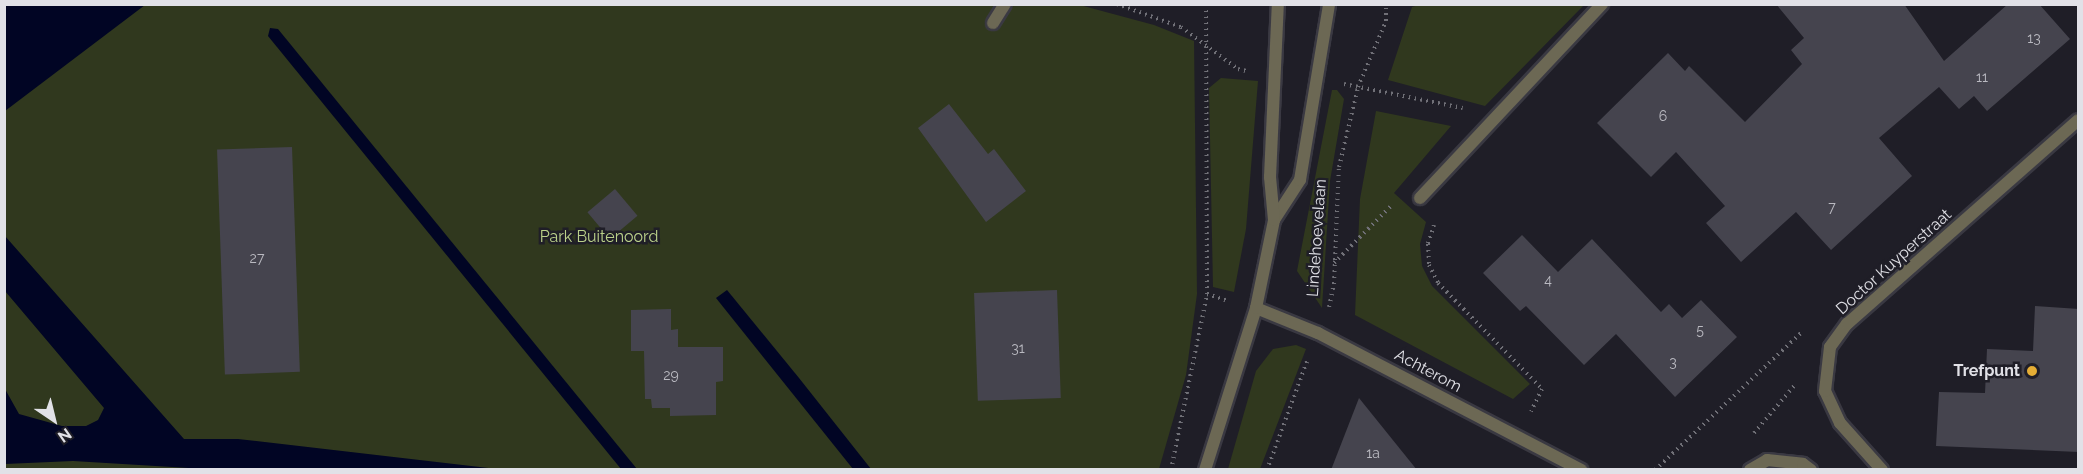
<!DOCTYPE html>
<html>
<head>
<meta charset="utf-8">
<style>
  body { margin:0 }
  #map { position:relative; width:2083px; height:474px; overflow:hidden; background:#1f1e27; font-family:Raleway,sans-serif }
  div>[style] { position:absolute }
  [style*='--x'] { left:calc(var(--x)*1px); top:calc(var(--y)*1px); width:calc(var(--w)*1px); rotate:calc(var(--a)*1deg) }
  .green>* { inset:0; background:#30381e }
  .water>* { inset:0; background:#010524 }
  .building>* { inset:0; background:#45444e; transform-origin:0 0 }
  .path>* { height:4px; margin-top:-2px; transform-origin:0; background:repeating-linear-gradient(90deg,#707077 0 1.5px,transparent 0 6px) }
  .roads { filter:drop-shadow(2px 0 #3a3942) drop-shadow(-2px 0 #3a3942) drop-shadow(0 2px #3a3942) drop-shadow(0 -2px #3a3942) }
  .lane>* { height:12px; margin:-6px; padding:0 6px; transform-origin:6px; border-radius:6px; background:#6c6854 }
  .street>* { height:12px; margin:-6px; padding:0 6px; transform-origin:6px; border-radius:6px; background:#6c6854 }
  .dots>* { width:16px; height:16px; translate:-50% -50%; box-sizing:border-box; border:3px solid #1f1e27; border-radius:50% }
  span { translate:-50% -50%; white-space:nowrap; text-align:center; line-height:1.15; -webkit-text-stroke:5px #1f1e27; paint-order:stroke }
  .number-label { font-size:14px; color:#babac1 }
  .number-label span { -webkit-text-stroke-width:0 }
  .park-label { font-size:16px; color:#bbd18a }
  .street-label { font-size:16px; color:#e1e1e7 }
  .poi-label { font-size:16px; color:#e1e1e7; font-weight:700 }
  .right { translate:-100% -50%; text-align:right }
  .frame { position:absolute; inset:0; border:6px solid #e1e1e7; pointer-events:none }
  .north { position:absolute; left:24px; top:390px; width:60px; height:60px; -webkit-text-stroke:4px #1f1e27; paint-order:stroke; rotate:145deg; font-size:16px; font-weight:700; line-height:24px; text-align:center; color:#e1e1e7 }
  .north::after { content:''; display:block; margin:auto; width:21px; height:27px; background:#e1e1e7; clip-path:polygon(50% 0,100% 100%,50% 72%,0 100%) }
</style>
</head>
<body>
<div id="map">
  <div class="green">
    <i style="clip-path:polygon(1076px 4px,1154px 25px,1194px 41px,1197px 294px,1186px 375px,1159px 469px,5px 469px,5px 5px)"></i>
    <i style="clip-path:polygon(1419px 5px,1419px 4px,1584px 5px,1485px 106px,1388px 80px,1412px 7px)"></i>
    <i style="clip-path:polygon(1221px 78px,1258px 81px,1246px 229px,1234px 292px,1213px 287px,1209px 88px)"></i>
    <i style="clip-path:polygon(1332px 90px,1337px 90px,1344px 99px,1330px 181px,1322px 308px,1297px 271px)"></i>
    <i style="clip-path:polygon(1376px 111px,1451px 126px,1394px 193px,1426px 222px,1420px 244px,1422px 266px,1432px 286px,1530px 384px,1513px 399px,1355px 315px,1360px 199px)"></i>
    <i style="clip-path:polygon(1296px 345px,1306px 349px,1260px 469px,1228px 469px,1256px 371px,1273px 349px)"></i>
  </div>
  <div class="water">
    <i style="clip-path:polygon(5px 4px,145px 4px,145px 5px,5px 111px)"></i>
    <i style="clip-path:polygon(270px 28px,278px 29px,637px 469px,621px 469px,268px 36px)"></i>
    <i style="clip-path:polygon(5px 236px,184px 439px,238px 439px,497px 469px,222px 470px,73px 461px,5px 464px,5px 389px,19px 414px,62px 426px,86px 426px,98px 420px,104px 408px,5px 291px)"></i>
    <i style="clip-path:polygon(727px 290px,799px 378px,871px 469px,853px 469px,716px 298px)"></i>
  </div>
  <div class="building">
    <i style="clip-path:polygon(1776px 4px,1904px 4px,1944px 61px,2008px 4px,2039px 4px,2070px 39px,1987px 111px,1974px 96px,1959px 109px,1939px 87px,1879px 138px,1912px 176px,1831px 250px,1796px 212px,1741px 262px,1706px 223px,1725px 206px,1676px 152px,1651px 177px,1597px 123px,1668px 53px,1685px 71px,1689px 66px,1745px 122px,1802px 64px,1791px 50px,1804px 38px)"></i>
    <i style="clip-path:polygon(949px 104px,988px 154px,994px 149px,1026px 191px,986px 222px,918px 128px)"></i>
    <i style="left:292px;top:147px;width:225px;height:75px;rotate:88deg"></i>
    <i style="left:615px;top:189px;width:35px;height:36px;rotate:50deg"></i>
    <i style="clip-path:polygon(1522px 235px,1558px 272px,1592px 239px,1661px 312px,1669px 304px,1682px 318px,1701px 300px,1737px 337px,1675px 397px,1616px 334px,1584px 365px,1526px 306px,1520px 311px,1483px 273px)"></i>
    <i style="left:1057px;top:290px;width:108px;height:83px;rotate:88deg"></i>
    <i style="clip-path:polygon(2035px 306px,2079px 309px,2079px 452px,1936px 446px,1939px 392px,1985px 393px,1987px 349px,2033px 351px)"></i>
    <i style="clip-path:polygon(671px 309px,671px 330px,678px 329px,678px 347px,723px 347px,723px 381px,716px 382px,716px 415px,670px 416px,670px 408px,652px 408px,651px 399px,645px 399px,644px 351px,631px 351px,631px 310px)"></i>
    <i style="clip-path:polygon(1359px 398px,1417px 470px,1331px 470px)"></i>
  </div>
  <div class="path">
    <i style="--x:1117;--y:4;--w:68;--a:19.8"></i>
    <i style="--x:1181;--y:27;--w:71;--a:36.4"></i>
    <i style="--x:1238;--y:69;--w:9;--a:13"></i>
    <i style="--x:1344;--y:84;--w:121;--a:11.4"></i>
    <i style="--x:1434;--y:225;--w:20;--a:108"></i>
    <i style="--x:1428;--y:244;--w:21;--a:87"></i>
    <i style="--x:1429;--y:265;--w:20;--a:63"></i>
    <i style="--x:1438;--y:283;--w:148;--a:45.5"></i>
    <i style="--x:1542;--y:389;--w:25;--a:116"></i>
    <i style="--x:1334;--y:263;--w:82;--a:-45"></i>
    <i style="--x:1207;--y:294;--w:23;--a:18"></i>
    <i style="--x:1329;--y:307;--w:24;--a:-78"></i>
    <i style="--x:1334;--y:284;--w:117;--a:-87.6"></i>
    <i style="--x:1339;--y:167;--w:82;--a:-76.6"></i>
    <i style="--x:1358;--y:87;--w:72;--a:-67"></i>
    <i style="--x:1386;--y:21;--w:17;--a:-90"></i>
    <i style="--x:1754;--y:433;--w:62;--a:-49.6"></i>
    <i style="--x:1171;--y:470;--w:180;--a:-78.4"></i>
    <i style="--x:1207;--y:294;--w:290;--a:-90.2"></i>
    <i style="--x:1267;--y:470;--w:116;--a:-69.8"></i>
    <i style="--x:1655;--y:470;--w:202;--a:-43.2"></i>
  </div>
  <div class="roads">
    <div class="lane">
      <i style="--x:993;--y:23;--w:22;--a:-58"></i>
      <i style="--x:1750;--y:470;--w:20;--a:-30"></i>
      <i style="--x:1767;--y:460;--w:36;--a:6"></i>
      <i style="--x:1803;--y:464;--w:10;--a:37"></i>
    </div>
    <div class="street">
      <i style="--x:1420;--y:198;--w:266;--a:-46.8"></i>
      <i style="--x:1274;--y:220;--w:48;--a:-57"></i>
      <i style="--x:1300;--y:180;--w:178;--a:-80.6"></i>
      <i style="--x:1256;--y:308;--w:67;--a:22"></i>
      <i style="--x:1318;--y:333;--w:297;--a:27.5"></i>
      <i style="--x:1205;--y:470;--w:170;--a:-72.5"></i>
      <i style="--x:1256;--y:308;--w:90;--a:-78.4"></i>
      <i style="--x:1274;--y:220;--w:43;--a:-95.3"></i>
      <i style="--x:1270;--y:177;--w:173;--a:-87.4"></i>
      <i style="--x:1882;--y:470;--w:63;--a:-131.8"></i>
      <i style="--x:1840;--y:423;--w:35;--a:-115"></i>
      <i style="--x:1825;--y:391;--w:44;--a:-83.5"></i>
      <i style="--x:1830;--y:347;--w:29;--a:-54"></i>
      <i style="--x:1847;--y:324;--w:308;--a:-41.4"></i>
    </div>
  </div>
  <div class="dots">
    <i style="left:2032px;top:371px;background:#e5ad35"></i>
  </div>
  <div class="number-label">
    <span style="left:2034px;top:38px">13</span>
    <span style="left:1982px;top:77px">11</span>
    <span style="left:1663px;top:116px">6</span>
    <span style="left:1832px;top:207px">7</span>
    <span style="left:257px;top:258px">27</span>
    <span style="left:1548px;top:280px">4</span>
    <span style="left:1700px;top:330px">5</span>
    <span style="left:1018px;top:348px">31</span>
    <span style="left:1673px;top:362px">3</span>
    <span style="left:671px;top:375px">29</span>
    <span style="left:1373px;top:453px">1a</span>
  </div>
  <div class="park-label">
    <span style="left:599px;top:237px">Park Buitenoord</span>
  </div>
  <div class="street-label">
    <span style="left:1317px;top:238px;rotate:-86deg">Lindehoevelaan</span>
    <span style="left:1894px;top:262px;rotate:-42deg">Doctor Kuyperstraat</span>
    <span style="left:1428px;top:371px;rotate:28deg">Achterom</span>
  </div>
  <div class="poi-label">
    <span class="right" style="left:2020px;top:371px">Trefpunt</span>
  </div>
  <div class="frame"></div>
  <div class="north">N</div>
</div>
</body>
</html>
